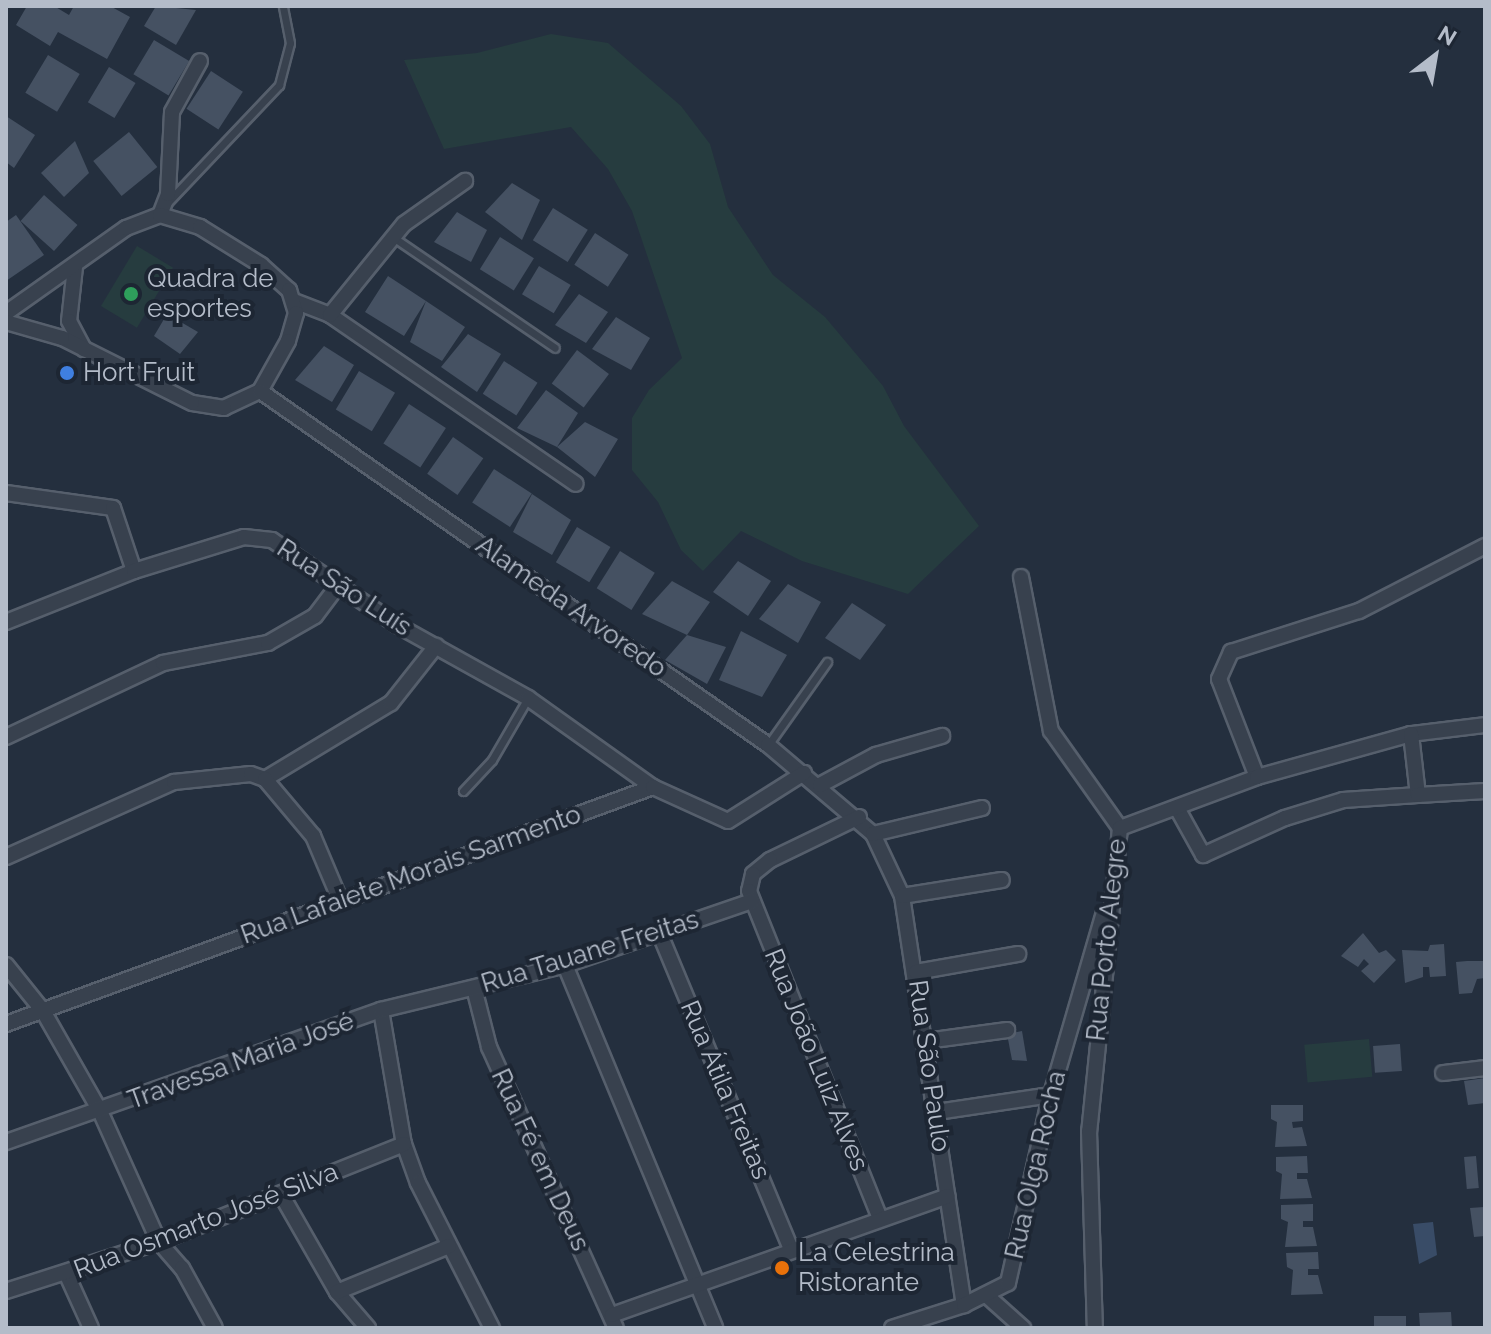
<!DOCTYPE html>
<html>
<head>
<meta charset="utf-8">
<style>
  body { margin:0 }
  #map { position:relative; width:1491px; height:1334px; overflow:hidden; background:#242f3e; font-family:Raleway,sans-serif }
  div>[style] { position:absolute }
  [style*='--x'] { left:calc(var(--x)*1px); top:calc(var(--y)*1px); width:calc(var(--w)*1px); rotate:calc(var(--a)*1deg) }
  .green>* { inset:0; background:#263c3f; transform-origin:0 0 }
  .water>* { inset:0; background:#394c67 }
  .building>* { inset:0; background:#455162; transform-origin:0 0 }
  .roads { filter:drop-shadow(2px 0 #565f6c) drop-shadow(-2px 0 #565f6c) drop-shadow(0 2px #565f6c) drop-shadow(0 -2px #565f6c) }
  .service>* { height:7px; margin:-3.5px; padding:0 3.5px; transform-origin:3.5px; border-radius:3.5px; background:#38414e }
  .minor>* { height:14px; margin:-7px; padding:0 7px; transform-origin:7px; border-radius:7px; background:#38414e }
  .dots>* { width:22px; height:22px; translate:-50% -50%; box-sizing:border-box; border:4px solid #1d2633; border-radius:50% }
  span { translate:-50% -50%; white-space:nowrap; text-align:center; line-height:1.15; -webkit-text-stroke:8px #1d2633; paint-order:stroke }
  .poi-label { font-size:26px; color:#b4bcc9 }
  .left { translate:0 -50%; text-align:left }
  .street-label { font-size:26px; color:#b4bcc9 }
  .frame { position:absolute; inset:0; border:8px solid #b4bcc9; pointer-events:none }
  .north { position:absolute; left:1395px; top:16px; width:80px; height:80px; -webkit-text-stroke:6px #1d2633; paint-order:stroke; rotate:31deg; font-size:22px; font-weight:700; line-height:32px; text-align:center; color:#b4bcc9 }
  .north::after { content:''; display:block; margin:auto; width:28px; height:36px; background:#b4bcc9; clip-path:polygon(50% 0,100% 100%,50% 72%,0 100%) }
</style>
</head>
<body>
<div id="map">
  <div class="green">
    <i style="clip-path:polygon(551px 34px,608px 43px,681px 106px,710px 144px,728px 207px,773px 275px,825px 317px,883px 386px,904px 426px,979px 526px,908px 594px,802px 561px,741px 531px,703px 571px,681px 550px,658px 502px,632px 470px,632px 418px,649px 390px,682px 358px,632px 211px,608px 169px,571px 127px,444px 149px,404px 60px,477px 53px)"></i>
    <i style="left:137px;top:246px;width:42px;height:70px;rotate:31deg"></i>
    <i style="left:1369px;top:1039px;width:38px;height:65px;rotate:85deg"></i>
  </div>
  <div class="water">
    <i style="clip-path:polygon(1433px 1222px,1437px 1255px,1419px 1264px,1413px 1224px)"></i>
  </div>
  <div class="building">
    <i style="clip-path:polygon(27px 6px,54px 6px,69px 15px,74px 6px,110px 6px,130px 17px,107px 59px,58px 32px,50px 46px,16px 25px)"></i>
    <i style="clip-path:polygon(156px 6px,196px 10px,176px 45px,144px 26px)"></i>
    <i style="left:154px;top:40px;width:41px;height:40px;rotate:31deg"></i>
    <i style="left:48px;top:55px;width:37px;height:44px;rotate:31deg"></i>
    <i style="left:109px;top:67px;width:31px;height:41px;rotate:31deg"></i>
    <i style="left:211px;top:71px;width:38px;height:45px;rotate:33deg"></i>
    <i style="clip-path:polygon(6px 116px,35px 135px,14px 168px,6px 162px)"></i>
    <i style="left:129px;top:132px;width:45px;height:46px;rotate:51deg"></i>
    <i style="clip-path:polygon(75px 141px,89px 173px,64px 197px,41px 173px)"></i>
    <i style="clip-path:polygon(512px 183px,540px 200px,522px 240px,485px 212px)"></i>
    <i style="left:44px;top:195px;width:45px;height:35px;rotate:42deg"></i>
    <i style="left:553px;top:208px;width:41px;height:38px;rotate:32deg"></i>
    <i style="clip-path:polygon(457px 212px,487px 230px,471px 262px,434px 242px)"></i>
    <i style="clip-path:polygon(16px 215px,44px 255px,6px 281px,6px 222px)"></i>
    <i style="left:595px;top:233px;width:40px;height:38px;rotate:33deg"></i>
    <i style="left:500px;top:237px;width:40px;height:38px;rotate:32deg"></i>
    <i style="left:539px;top:266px;width:37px;height:33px;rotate:31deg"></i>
    <i style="clip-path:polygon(388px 276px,426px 301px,465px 327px,442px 361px,410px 342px,426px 301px,404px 336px,365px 312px)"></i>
    <i style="clip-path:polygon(579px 294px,608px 312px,586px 343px,555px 325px)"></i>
    <i style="clip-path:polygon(167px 314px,198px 332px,180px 354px,154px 336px)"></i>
    <i style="clip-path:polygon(616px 317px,650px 338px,631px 370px,592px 349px)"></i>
    <i style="clip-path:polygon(468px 334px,501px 354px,477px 392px,441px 367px)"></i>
    <i style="clip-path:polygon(324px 346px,354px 365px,332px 402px,295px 380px)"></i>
    <i style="left:577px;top:350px;width:40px;height:42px;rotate:37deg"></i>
    <i style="left:504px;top:361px;width:40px;height:39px;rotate:33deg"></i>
    <i style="left:359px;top:371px;width:42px;height:45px;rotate:31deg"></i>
    <i style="clip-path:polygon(546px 390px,578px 413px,557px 447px,585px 422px,618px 439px,595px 477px,557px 447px,517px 428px)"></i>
    <i style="left:409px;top:404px;width:44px;height:47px;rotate:33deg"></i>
    <i style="left:453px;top:437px;width:37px;height:45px;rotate:35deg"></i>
    <i style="left:494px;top:469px;width:45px;height:40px;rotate:33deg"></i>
    <i style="clip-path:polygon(532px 494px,571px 520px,552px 555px,513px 532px)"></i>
    <i style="left:577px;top:527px;width:39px;height:41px;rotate:31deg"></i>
    <i style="left:620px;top:551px;width:41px;height:44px;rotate:32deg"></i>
    <i style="clip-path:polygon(738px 561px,771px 581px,748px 616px,713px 592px)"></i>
    <i style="clip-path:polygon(672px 581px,710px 602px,687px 635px,642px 614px)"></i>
    <i style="clip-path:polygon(788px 584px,821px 602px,798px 643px,759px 619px)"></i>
    <i style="clip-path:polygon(852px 603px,886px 625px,860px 660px,825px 638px)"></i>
    <i style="clip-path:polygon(741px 631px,787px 655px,762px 697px,719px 680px)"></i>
    <i style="clip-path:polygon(687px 635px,726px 647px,707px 684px,665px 660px)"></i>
    <i style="clip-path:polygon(1363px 933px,1379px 953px,1386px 950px,1396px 960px,1374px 983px,1361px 971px,1369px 964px,1364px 959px,1358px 967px,1341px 956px)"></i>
    <i style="clip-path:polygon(1444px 944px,1446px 976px,1430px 977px,1429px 967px,1423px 967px,1423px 977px,1405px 983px,1402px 950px,1428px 951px,1430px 945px)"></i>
    <i style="clip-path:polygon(1467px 961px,1485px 961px,1485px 978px,1477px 979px,1472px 993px,1459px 994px,1456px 962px)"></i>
    <i style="clip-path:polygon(1022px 1031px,1027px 1061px,1012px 1060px,1007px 1034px)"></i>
    <i style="left:1400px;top:1044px;width:27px;height:27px;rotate:86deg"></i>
    <i style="clip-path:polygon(1485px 1078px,1485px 1103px,1468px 1105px,1464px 1081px)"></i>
    <i style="clip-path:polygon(1271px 1105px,1303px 1105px,1303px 1121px,1292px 1122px,1293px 1128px,1302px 1127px,1307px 1146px,1275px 1147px,1277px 1122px,1271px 1119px)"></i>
    <i style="clip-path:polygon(1307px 1156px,1308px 1173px,1297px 1173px,1297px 1179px,1307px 1179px,1312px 1198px,1280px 1199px,1282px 1174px,1276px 1171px,1276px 1157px)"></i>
    <i style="left:1476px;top:1156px;width:32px;height:12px;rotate:85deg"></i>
    <i style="clip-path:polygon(1313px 1204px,1313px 1221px,1303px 1221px,1303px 1227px,1313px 1227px,1317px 1246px,1285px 1247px,1288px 1222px,1281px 1219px,1281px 1205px)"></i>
    <i style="clip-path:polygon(1484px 1207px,1485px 1236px,1474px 1237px,1470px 1208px)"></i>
    <i style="clip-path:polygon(1318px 1252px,1319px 1269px,1308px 1269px,1308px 1275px,1318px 1275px,1323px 1294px,1291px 1295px,1293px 1270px,1287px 1267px,1286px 1253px)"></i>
    <i style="clip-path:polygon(1451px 1312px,1452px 1328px,1420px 1327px,1419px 1313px)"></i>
    <i style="left:1406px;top:1316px;width:12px;height:32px;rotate:90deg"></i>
  </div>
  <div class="roads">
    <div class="service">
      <i style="--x:169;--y:201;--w:160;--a:-46.5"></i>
      <i style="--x:279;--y:85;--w:43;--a:-75.3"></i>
      <i style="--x:290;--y:43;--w:38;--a:-101"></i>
      <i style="--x:393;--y:237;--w:196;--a:34.4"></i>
      <i style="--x:768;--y:745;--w:102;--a:-54.6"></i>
      <i style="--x:463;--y:791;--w:42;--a:-46.9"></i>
      <i style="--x:492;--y:760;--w:72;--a:-59.9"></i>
    </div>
    <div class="minor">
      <i style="--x:160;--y:215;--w:22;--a:-69"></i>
      <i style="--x:168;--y:194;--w:82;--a:-87.2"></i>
      <i style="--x:172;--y:112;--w:58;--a:-61.2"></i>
      <i style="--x:75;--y:267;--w:54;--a:96.3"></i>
      <i style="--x:69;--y:321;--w:32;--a:62"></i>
      <i style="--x:294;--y:301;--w:39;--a:21"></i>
      <i style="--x:330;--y:315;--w:298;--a:34.5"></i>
      <i style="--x:6;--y:313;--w:147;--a:-35.3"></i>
      <i style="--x:126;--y:228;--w:36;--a:-21"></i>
      <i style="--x:160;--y:215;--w:42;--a:16.7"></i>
      <i style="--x:200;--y:227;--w:72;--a:31.9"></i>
      <i style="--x:261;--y:265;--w:38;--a:42"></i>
      <i style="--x:289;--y:290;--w:24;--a:73"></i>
      <i style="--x:296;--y:313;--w:29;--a:106"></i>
      <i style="--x:288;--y:341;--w:57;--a:119.2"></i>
      <i style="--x:260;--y:391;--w:40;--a:155"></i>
      <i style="--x:224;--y:408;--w:32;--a:-171"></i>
      <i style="--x:192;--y:403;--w:145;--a:-153.4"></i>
      <i style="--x:62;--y:338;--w:58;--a:-164.1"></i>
      <i style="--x:330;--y:315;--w:117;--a:-50.9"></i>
      <i style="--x:404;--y:224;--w:75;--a:-35.2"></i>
      <i style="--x:260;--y:391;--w:619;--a:34.87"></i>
      <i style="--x:768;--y:745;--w:138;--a:40.3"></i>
      <i style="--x:873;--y:834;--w:68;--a:64.9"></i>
      <i style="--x:902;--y:896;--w:414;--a:81.4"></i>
      <i style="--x:6;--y:493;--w:108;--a:8"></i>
      <i style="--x:113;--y:508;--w:66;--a:71.6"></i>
      <i style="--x:1021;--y:577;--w:157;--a:79"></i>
      <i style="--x:1051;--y:731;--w:119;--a:54.6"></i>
      <i style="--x:1120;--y:828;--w:305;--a:95.8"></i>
      <i style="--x:1089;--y:1131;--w:197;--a:88.3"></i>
      <i style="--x:6;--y:622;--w:138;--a:-21.7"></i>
      <i style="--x:134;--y:571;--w:115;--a:-17.2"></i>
      <i style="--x:244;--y:537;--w:28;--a:6"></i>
      <i style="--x:272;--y:540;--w:151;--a:34.2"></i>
      <i style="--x:397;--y:625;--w:150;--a:29.1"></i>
      <i style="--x:528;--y:698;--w:153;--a:35.5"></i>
      <i style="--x:1411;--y:734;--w:75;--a:-6.9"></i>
      <i style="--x:6;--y:737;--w:174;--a:-25.2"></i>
      <i style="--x:163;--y:663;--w:107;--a:-10.8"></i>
      <i style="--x:268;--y:643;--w:54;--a:-29.9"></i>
      <i style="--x:315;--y:616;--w:38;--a:-53"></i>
      <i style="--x:1257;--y:777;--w:105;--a:-111.2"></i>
      <i style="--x:1219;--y:679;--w:30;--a:-66"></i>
      <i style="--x:1231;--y:652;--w:134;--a:-17.8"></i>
      <i style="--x:1359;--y:611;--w:142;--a:-27.3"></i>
      <i style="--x:265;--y:779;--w:147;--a:-31.1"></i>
      <i style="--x:391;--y:703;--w:73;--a:-51.7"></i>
      <i style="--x:820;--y:785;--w:64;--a:-28.2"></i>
      <i style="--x:876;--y:755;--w:69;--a:-16.1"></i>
      <i style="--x:1177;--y:808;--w:54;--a:61"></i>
      <i style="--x:1203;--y:855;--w:90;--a:-24.3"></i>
      <i style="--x:1285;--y:818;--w:61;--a:-17.2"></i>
      <i style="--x:1343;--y:800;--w:75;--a:-3.8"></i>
      <i style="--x:859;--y:817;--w:99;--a:154.2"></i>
      <i style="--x:770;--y:860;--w:22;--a:141"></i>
      <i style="--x:753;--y:874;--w:17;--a:103"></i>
      <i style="--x:749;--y:891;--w:353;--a:68.2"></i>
      <i style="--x:1120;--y:828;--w:146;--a:-20.4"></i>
      <i style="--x:1257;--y:777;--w:160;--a:-15.6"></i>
      <i style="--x:1411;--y:734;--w:61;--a:83.5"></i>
      <i style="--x:1418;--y:795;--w:67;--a:-3.4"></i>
      <i style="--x:873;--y:834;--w:112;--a:-13.4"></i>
      <i style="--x:6;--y:857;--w:184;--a:-24.1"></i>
      <i style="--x:174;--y:782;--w:77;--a:-5.9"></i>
      <i style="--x:251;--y:774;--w:15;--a:20"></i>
      <i style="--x:265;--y:779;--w:75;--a:49.9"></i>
      <i style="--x:313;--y:836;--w:69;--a:67.1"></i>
      <i style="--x:902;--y:896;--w:101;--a:-9.1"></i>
      <i style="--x:659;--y:932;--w:343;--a:67.4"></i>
      <i style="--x:6;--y:965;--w:59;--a:51.2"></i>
      <i style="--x:43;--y:1011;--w:115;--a:60.3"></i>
      <i style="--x:100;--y:1111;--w:144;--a:65.8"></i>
      <i style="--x:159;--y:1242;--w:35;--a:49"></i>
      <i style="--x:182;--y:1268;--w:68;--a:61.2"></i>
      <i style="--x:565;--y:965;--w:393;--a:67.5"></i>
      <i style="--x:916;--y:972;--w:104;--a:-10"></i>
      <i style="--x:474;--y:988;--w:61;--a:75.7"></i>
      <i style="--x:489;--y:1047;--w:308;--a:65.7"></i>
      <i style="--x:381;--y:1010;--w:136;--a:80.3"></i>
      <i style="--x:404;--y:1144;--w:41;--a:70.3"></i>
      <i style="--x:418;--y:1183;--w:163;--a:63"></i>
      <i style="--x:6;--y:1024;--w:689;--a:-20.12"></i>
      <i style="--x:653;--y:787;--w:82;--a:24.4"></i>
      <i style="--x:728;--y:821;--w:90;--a:-32.3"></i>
      <i style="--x:926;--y:1041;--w:82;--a:-7.7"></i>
      <i style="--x:1443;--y:1073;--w:42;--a:-6.8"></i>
      <i style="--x:937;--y:1112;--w:115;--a:-8.5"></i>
      <i style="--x:6;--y:1142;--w:398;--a:-19.4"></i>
      <i style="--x:381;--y:1010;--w:189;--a:-13.7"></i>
      <i style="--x:565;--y:965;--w:198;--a:-18.9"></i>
      <i style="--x:282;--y:1196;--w:111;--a:60.2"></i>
      <i style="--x:337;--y:1292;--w:48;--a:49.3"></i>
      <i style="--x:67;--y:1275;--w:58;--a:65.6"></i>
      <i style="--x:6;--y:1291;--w:161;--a:-17.8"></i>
      <i style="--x:159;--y:1242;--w:264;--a:-21.8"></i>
      <i style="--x:337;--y:1292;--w:121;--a:-22.3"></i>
      <i style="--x:986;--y:1295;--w:50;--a:41.7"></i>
      <i style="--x:612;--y:1315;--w:356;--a:-19.5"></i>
      <i style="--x:892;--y:1328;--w:76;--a:-17.7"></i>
      <i style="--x:964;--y:1305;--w:49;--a:-26.6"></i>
      <i style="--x:1008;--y:1283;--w:182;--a:-77.3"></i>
      <i style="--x:1048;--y:1105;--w:197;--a:-73.8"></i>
    </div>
  </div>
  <div class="dots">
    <i style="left:131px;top:294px;background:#2e9e5b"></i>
    <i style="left:67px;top:373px;background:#3f7fe0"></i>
    <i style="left:782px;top:1268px;background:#e8710a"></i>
  </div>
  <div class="poi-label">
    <span class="left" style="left:147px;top:294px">Quadra de<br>esportes</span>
    <span class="left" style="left:83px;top:373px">Hort Fruit</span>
    <span class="left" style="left:798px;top:1268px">La Celestrina<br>Ristorante</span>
  </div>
  <div class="street-label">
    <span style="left:344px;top:588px;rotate:33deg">Rua São Luís</span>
    <span style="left:571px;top:607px;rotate:35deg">Alameda Arvoredo</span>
    <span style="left:411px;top:875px;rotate:-20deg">Rua Lafaiete Morais Sarmento</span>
    <span style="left:1107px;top:940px;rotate:-84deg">Rua Porto Alegre</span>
    <span style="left:590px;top:952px;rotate:-17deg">Rua Tauane Freitas</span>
    <span style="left:816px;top:1060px;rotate:68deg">Rua João Luiz Alves</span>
    <span style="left:241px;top:1061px;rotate:-20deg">Travessa Maria José</span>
    <span style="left:929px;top:1066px;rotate:82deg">Rua São Paulo</span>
    <span style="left:725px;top:1090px;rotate:67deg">Rua Átila Freitas</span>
    <span style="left:540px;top:1160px;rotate:65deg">Rua Fé em Deus</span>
    <span style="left:1036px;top:1165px;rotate:-77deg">Rua Olga Rocha</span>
    <span style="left:206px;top:1221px;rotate:-21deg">Rua Osmarto José Silva</span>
  </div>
  <div class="frame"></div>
  <div class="north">N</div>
</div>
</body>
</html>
